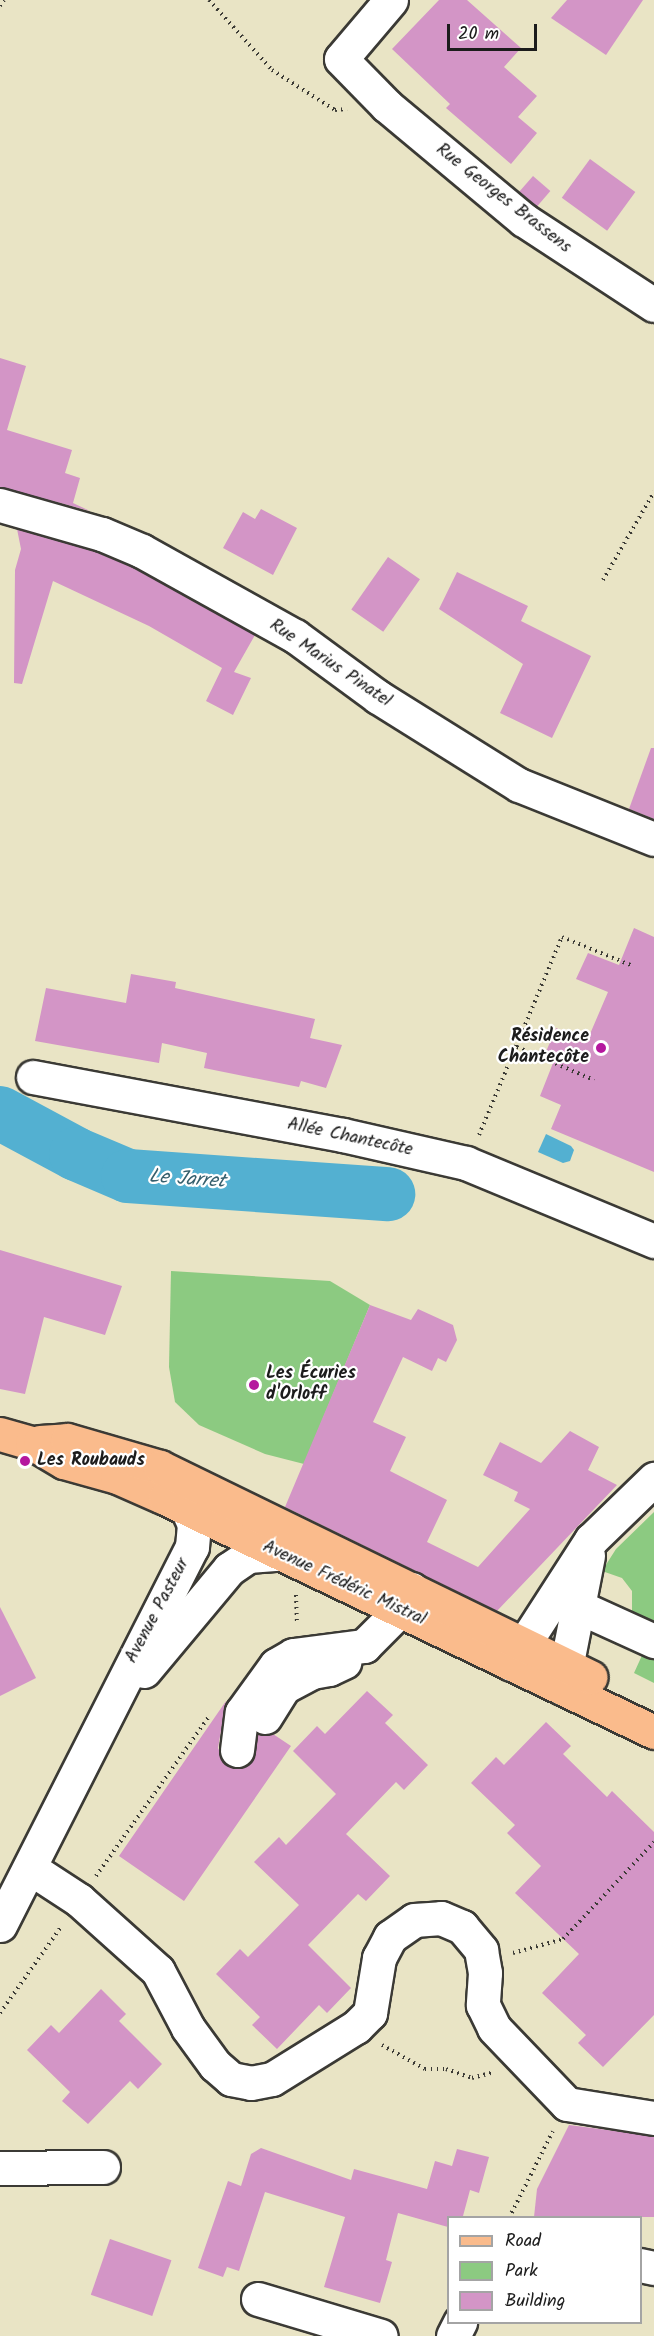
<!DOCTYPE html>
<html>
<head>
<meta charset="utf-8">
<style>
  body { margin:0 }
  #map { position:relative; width:654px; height:2336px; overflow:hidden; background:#e9e4c5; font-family:Kalam,sans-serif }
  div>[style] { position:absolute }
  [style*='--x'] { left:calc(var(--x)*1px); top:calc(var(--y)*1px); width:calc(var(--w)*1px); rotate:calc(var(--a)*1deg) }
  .green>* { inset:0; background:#8cca81 }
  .water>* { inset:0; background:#53b0d1 }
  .river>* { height:54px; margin:-27px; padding:0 27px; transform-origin:27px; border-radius:27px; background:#53b0d1 }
  .building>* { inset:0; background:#d395c6; transform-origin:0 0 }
  .path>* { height:4px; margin-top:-2px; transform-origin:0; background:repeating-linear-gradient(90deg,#3b3a35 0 1.5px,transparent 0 6px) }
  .roads { filter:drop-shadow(2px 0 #3b3a35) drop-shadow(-2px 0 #3b3a35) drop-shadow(0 2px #3b3a35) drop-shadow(0 -2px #3b3a35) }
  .minor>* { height:33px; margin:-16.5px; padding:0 16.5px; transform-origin:16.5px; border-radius:16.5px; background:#fff }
  .major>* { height:33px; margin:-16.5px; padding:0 16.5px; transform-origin:16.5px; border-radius:16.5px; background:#fabb8c }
  .dots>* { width:16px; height:16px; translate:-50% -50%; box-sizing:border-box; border:3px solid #fff; border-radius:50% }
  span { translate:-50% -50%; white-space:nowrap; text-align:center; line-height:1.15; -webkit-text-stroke:4.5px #fff; paint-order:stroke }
  .street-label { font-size:18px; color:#1c1c1c }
  .poi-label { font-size:18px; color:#1c1c1c; font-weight:700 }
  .right { translate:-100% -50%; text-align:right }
  .left { translate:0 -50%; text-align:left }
  .water-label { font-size:20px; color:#355f6d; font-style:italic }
  .legend { position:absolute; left:447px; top:2216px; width:195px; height:108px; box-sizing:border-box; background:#fff; border:2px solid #a4a4a4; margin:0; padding:8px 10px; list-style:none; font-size:18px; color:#1c1c1c }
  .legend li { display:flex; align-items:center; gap:12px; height:30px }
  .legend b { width:30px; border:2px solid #a4a4a4 }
  .scale { position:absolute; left:447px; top:24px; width:90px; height:27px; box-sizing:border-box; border:3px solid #1c1c1c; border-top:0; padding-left:8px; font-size:18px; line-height:21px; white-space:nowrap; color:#1c1c1c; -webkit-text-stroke:4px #fff; paint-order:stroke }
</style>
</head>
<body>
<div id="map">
  <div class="green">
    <i style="clip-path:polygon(171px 1271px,330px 1281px,370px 1305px,304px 1464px,265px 1454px,199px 1425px,175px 1402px,169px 1367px)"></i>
    <i style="clip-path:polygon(654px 1512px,654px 1683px,634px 1673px,644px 1651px,618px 1638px,632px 1611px,632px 1591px,622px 1578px,602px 1571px,616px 1549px)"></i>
  </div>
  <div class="water">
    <i style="clip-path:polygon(546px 1134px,571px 1146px,574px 1150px,570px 1161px,563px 1163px,538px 1152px)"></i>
  </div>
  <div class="river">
    <i style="--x:0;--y:1113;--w:86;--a:28.3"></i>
    <i style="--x:76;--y:1154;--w:56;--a:22.9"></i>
    <i style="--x:128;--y:1176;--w:261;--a:4"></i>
  </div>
  <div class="building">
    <i style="clip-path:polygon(439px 0,467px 0,521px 48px,504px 67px,537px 96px,518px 117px,537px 133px,511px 164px,446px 108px,450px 104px,392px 49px)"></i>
    <i style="clip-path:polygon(567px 0,643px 0,606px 55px,551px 18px)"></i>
    <i style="left:590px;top:159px;width:56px;height:48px;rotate:36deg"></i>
    <i style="left:533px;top:176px;width:23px;height:21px;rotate:41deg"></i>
    <i style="clip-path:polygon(0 358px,26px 366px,7px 430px,72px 450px,65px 473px,80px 478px,73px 503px,90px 511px,0 487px)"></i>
    <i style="clip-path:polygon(261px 509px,297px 528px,273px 575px,223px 548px,243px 512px,255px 519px)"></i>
    <i style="clip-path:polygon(17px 529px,96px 552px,134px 568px,255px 635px,234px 672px,251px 678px,233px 715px,206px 701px,222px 668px,149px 626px,53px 581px,22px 684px,14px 683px,15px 570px,21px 549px)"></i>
    <i style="left:388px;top:557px;width:39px;height:64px;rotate:35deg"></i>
    <i style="clip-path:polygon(457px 572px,528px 606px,521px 621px,591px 656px,552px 738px,500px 713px,523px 664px,439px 609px)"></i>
    <i style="clip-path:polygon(651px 748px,654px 748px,654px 819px,629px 809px)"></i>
    <i style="clip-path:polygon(634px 928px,654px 937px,654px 1172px,551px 1129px,561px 1105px,540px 1096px,555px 1058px,545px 1054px,556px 1028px,587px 1041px,608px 992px,576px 979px,588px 953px,619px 965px)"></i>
    <i style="clip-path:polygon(131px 974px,176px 982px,175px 988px,315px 1019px,310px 1038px,342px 1045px,326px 1088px,301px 1081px,299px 1087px,204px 1068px,207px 1053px,162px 1043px,159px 1063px,35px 1041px,46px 988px,126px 1003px)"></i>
    <i style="clip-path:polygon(0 1250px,122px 1286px,105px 1335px,44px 1317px,25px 1394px,0 1389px)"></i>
    <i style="clip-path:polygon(370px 1305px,411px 1320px,418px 1309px,453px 1325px,457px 1340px,446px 1362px,438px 1358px,432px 1371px,403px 1357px,373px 1422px,406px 1437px,390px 1471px,447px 1500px,427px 1542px,478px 1567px,530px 1509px,514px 1501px,518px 1492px,483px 1475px,500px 1442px,541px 1463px,570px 1431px,599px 1447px,588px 1470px,617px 1485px,497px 1611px,285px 1507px)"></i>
    <i style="clip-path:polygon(0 1607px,36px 1678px,0 1696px)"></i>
    <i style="clip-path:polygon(367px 1691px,393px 1715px,385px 1723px,428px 1765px,404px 1790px,396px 1782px,346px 1834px,390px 1876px,366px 1901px,358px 1894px,308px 1945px,351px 1988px,327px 2013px,319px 2005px,277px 2049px,252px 2025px,260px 2017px,216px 1974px,240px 1949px,248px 1957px,299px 1905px,254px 1862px,279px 1837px,286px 1845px,336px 1794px,293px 1751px,317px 1726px,325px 1734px)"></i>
    <i style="clip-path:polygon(226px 1701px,218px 1748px,226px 1765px,244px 1767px,251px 1762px,258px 1734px,273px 1734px,291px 1746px,184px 1901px,119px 1856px)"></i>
    <i style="clip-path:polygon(546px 1722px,571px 1746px,563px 1754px,607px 1797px,612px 1791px,654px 1832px,654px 2015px,603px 2067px,578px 2043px,586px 2035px,542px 1993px,579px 1954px,515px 1893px,541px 1866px,507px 1833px,515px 1825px,471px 1783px,496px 1757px,504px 1765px)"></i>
    <i style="clip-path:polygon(101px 1989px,126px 2014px,119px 2021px,162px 2064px,138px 2089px,130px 2081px,88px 2124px,62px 2101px,70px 2092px,27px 2050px,51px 2025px,59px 2033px)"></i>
    <i style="clip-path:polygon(569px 2125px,654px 2136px,654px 2217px,534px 2217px,537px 2189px)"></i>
    <i style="clip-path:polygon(261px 2148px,351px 2180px,354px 2169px,427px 2189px,435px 2161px,452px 2166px,457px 2149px,489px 2157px,479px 2193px,470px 2190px,463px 2216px,448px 2217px,448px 2227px,398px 2213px,386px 2260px,392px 2262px,380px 2303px,324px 2287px,345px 2217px,265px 2192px,239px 2271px,227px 2267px,223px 2277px,198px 2268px,228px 2181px,241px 2186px,251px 2154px)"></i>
    <i style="left:110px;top:2239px;width:65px;height:59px;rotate:19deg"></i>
  </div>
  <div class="path">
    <i style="--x:209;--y:0;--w:94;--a:48"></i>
    <i style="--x:272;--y:70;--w:75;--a:32.4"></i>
    <i style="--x:335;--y:110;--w:12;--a:-5"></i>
    <i style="--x:0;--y:6;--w:7;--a:-56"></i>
    <i style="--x:603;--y:580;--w:102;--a:-59.9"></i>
    <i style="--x:517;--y:1047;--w:84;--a:23.2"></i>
    <i style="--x:479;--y:1135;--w:215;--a:-67.3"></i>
    <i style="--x:562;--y:937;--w:77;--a:22.2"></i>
    <i style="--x:296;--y:1595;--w:29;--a:88"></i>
    <i style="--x:96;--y:1876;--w:194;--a:-54.7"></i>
    <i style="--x:513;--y:1953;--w:52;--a:-15.6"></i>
    <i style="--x:563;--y:1939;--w:133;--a:-46.8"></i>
    <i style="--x:0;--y:2013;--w:105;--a:-54.7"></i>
    <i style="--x:382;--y:2045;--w:49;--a:29.2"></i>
    <i style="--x:425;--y:2069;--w:21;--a:0"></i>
    <i style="--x:446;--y:2069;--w:28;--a:19"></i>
    <i style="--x:472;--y:2078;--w:23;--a:-15"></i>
    <i style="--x:509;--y:2218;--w:97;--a:-63.2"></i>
  </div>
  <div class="roads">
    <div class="minor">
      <i style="--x:391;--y:0;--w:77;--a:130.3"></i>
      <i style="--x:341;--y:59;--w:66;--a:45.6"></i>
      <i style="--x:387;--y:106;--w:178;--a:39.8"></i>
      <i style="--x:524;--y:220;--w:155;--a:33.2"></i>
      <i style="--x:0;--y:505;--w:106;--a:15.9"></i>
      <i style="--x:102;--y:534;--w:43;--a:23"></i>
      <i style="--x:142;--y:551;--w:175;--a:29.1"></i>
      <i style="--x:295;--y:636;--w:103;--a:36.3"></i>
      <i style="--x:378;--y:697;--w:166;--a:32"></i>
      <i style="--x:519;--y:785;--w:145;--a:21.8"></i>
      <i style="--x:33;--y:1077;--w:315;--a:10.6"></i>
      <i style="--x:343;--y:1135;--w:126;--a:12.8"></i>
      <i style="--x:466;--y:1163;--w:204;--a:22.5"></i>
      <i style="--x:557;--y:1597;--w:107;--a:24.4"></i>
      <i style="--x:511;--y:1664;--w:148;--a:-57.2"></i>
      <i style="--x:591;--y:1540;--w:88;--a:-44.1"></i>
      <i style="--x:144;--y:1671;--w:133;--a:-50.2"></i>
      <i style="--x:229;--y:1569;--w:23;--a:-34"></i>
      <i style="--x:248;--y:1556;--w:30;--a:-4"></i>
      <i style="--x:562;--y:1688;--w:135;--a:-78.9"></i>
      <i style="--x:265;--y:1717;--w:36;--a:-58"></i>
      <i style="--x:284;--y:1687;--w:32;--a:-28"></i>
      <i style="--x:312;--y:1672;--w:17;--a:-10"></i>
      <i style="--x:329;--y:1669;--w:17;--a:-25"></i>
      <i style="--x:237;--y:1750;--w:38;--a:-83"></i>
      <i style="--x:242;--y:1712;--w:58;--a:-54.1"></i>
      <i style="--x:276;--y:1665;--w:20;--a:-30"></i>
      <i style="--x:293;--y:1655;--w:72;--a:-7.2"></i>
      <i style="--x:364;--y:1646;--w:51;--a:-45"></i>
      <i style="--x:400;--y:1610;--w:24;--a:-60"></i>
      <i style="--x:30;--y:1868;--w:59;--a:33.1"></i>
      <i style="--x:79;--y:1900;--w:106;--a:41.9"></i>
      <i style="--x:158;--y:1971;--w:64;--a:62.2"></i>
      <i style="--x:188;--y:2028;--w:46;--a:53.9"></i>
      <i style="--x:215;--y:2065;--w:21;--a:41"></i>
      <i style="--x:231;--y:2079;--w:20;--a:11"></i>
      <i style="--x:251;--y:2083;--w:21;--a:-11"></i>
      <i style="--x:272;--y:2079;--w:99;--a:-31.8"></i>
      <i style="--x:356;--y:2027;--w:20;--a:-45"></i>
      <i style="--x:370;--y:2013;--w:56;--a:-80.7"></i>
      <i style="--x:379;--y:1958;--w:24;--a:-62"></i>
      <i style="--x:390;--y:1937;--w:29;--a:-35"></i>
      <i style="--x:414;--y:1920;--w:27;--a:-4"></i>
      <i style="--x:441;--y:1918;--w:23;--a:23"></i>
      <i style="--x:462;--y:1927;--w:30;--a:50"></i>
      <i style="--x:481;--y:1950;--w:23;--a:80"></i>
      <i style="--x:485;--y:1973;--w:32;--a:94"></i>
      <i style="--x:483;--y:2005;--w:25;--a:64"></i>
      <i style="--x:494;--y:2028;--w:105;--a:46.2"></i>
      <i style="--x:567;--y:2104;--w:88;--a:9.1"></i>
      <i style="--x:0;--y:1925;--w:424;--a:-63.1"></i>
      <i style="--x:192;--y:1547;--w:23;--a:-85"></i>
      <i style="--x:194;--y:1524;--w:19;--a:-115"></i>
      <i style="--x:186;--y:1507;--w:21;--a:-62"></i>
      <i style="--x:0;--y:2168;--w:103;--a:-0.6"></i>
      <i style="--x:640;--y:2265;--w:14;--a:12"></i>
      <i style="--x:258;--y:2299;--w:128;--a:16.7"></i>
      <i style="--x:453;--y:2336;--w:16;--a:-63"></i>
    </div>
    <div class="major">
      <i style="--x:0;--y:1434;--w:33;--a:16"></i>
      <i style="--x:32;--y:1443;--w:37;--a:31"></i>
      <i style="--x:64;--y:1462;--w:55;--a:15.8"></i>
      <i style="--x:117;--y:1477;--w:52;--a:23.6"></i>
      <i style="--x:165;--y:1498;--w:542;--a:25.57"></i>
      <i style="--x:40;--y:1442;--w:27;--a:-4"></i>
      <i style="--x:67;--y:1440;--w:97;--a:16.2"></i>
      <i style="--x:160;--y:1467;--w:479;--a:26"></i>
    </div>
  </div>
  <div class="dots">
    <i style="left:601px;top:1048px;background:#b5179e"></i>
    <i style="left:254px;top:1385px;background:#b5179e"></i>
    <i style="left:25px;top:1461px;background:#b5179e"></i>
  </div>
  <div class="street-label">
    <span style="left:503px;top:199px;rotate:38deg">Rue Georges Brassens</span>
    <span style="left:330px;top:664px;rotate:34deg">Rue Marius Pinatel</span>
    <span style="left:350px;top:1138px;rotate:12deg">Allée Chantecôte</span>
    <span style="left:344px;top:1584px;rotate:25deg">Avenue Frédéric Mistral</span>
    <span style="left:158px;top:1611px;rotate:-62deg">Avenue Pasteur</span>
  </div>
  <div class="poi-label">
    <span class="right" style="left:589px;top:1048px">Résidence<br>Chantecôte</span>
    <span class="left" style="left:266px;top:1385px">Les Écuries<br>d'Orloff</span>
    <span class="left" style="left:37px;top:1461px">Les Roubauds</span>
  </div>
  <div class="water-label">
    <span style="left:187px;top:1180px;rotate:4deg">Le Jarret</span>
  </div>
  <ul class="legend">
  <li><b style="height:8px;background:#fabb8c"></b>Road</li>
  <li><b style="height:16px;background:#8cca81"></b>Park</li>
  <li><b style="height:16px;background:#d395c6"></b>Building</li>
  </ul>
  <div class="scale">20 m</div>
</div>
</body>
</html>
